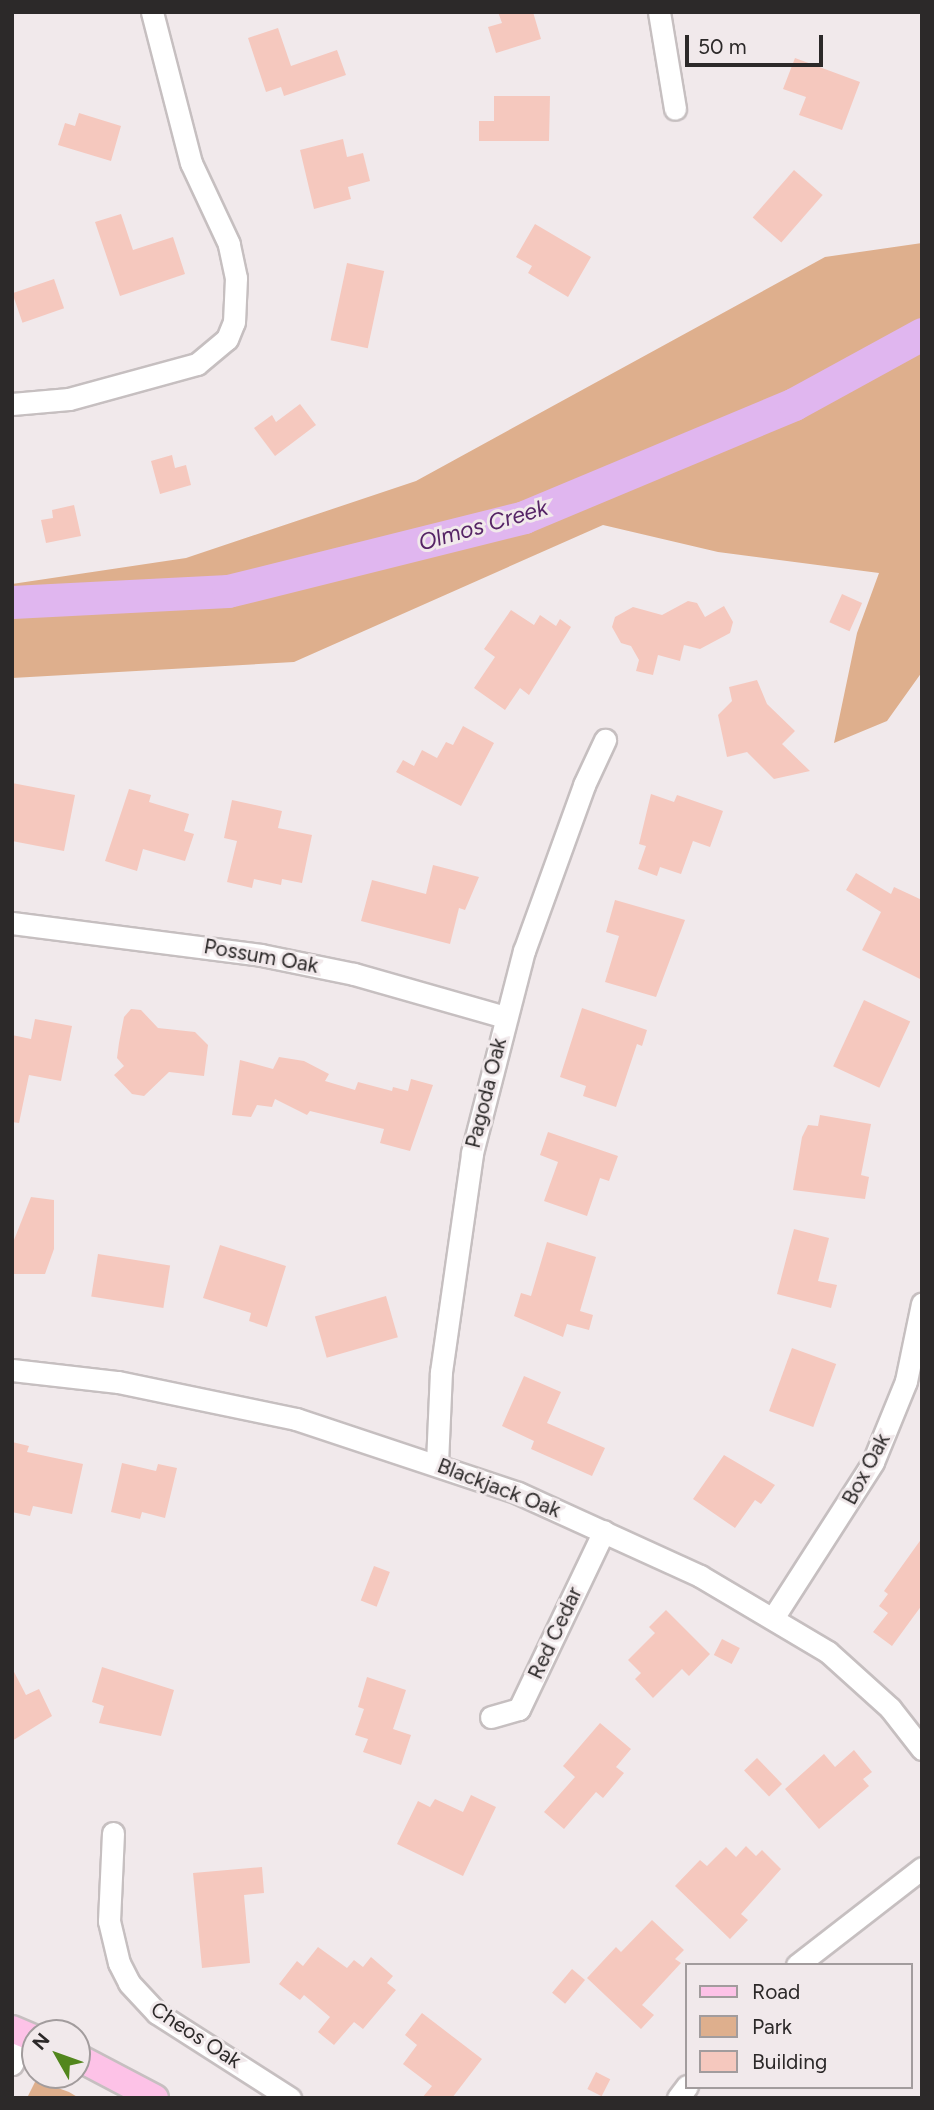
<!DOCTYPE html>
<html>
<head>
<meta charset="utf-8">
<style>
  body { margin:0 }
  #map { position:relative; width:934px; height:2110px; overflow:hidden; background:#f1e9eb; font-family:Figtree,sans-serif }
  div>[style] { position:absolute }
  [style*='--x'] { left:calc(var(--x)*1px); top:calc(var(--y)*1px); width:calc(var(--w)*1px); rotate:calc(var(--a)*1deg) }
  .green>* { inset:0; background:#deaf8d }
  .river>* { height:33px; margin:-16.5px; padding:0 16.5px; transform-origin:16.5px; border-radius:16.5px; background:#e0b6ef }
  .building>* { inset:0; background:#f5c8be; transform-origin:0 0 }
  .roads { filter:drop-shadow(2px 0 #c6bfc0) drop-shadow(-2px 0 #c6bfc0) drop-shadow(0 2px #c6bfc0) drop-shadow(0 -2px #c6bfc0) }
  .minor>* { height:21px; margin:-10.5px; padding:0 10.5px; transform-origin:10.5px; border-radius:10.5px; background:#fff }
  .major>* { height:26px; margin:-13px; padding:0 13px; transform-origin:13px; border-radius:13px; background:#fdc2e7 }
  span { translate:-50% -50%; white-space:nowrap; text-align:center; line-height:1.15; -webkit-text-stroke:6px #f1e9eb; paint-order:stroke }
  .street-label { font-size:21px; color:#2c2929 }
  .water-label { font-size:23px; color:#562466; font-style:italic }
  .frame { position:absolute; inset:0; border:14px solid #2c2929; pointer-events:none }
  .legend { position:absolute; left:685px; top:1963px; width:228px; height:126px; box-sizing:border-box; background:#f1e9eb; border:2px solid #a29c9d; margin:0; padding:9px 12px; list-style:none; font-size:21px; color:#2c2929 }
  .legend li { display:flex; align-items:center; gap:14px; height:35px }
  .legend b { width:35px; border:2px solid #a29c9d }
  .north { position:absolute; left:21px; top:2019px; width:70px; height:70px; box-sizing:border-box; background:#f1e9eb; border:2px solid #a29c9d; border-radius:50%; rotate:310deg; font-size:19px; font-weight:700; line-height:28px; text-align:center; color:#2c2929 }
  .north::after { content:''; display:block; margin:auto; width:24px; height:32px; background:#52861d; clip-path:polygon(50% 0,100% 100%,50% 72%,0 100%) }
  .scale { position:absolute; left:685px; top:35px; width:138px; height:32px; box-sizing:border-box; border:4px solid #2c2929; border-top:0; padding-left:9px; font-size:21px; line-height:24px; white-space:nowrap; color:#2c2929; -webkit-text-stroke:5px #f1e9eb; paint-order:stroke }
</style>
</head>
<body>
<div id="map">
  <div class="green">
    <i style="clip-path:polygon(922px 243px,922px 672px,887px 721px,834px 743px,857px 633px,879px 573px,718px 552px,603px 525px,294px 662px,12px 678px,12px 584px,186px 558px,416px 481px,825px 257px)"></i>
    <i style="clip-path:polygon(36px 2080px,69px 2092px,79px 2098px,27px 2098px)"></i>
  </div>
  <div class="river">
    <i style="--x:12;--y:602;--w:216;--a:-2.9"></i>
    <i style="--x:228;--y:591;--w:305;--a:-14"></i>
    <i style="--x:524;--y:517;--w:293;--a:-22.7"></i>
    <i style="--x:794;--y:404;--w:146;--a:-28.7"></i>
  </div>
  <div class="building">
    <i style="clip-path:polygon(498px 12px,533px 12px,541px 39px,496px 53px,488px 27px,502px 23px)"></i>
    <i style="clip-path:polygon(278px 28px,291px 66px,337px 50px,346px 75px,284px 96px,281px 87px,266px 92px,248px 38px)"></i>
    <i style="clip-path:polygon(795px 58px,860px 82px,842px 130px,799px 115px,806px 97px,783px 89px)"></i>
    <i style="clip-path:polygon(494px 96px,550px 96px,549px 141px,479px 141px,479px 121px,494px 121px)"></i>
    <i style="clip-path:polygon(79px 113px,121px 126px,111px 161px,58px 145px,65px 123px,75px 126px)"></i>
    <i style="clip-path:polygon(343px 139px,347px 157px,363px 153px,370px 181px,348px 187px,351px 199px,314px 209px,300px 150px)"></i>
    <i style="left:794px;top:170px;width:38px;height:63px;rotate:41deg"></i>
    <i style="clip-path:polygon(121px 214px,133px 250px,173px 237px,185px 274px,120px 296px,95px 222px)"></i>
    <i style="clip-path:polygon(535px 224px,591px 257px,568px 297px,528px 273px,532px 266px,516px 257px)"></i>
    <i style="left:347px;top:263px;width:38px;height:79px;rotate:12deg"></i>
    <i style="left:54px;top:279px;width:31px;height:44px;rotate:71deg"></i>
    <i style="clip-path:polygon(300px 404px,316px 425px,275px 456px,254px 428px,272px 415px,276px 422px)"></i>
    <i style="clip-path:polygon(172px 455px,175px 468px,186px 465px,191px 485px,160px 494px,151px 461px)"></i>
    <i style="clip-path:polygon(74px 505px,81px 536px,46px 543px,41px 520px,53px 518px,52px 510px)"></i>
    <i style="left:842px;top:594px;width:22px;height:31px;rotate:24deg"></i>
    <i style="clip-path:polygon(688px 601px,697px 603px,705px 617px,724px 606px,733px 622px,730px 633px,700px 649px,684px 645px,680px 661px,658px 655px,653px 675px,636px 671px,639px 660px,631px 646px,621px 643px,612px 627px,615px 617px,633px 607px,662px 615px)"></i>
    <i style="clip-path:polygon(511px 610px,534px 625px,540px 615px,556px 626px,560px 619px,571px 627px,529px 695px,520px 688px,505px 710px,474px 688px,495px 657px,484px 649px)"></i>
    <i style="clip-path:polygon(757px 680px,767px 704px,795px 731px,782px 744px,810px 771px,774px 779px,747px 752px,727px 757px,718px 715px,732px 701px,729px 687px)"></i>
    <i style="clip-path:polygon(463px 726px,494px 743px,461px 806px,396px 772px,403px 760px,414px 766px,422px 750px,437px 758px,446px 742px,453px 745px)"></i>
    <i style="clip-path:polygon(12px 783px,75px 795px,64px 851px,12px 841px)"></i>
    <i style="clip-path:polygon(129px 789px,151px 795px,149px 802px,189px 814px,184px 831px,194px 834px,185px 861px,143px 849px,137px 871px,105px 861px)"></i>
    <i style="clip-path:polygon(651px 794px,674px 802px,677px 795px,723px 811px,710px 847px,693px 841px,681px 874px,660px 867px,657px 876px,638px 869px,646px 846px,639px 844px)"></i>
    <i style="clip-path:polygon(232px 800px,282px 811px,278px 828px,312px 835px,302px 883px,282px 879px,281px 885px,254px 879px,252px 888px,227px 882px,237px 841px,224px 838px)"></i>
    <i style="clip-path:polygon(433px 865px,479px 877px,465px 910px,459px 908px,450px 944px,361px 921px,372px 880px,426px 894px)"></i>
    <i style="clip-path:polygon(856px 873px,891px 894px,894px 887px,922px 900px,922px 980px,862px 950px,881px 912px,846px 890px)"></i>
    <i style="clip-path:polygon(615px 900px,685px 920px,656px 997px,605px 982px,619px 936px,606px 932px)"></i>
    <i style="left:864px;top:1000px;width:51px;height:73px;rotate:25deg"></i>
    <i style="clip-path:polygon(582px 1008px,647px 1030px,642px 1046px,637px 1044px,616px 1107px,583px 1096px,586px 1086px,560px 1077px)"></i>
    <i style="clip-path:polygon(131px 1009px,141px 1010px,158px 1028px,195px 1032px,208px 1045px,204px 1076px,169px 1072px,144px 1096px,132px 1094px,114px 1075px,124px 1066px,117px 1058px,119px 1043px,124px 1017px)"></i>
    <i style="clip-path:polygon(35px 1019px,72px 1026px,61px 1081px,29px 1075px,19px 1123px,12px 1122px,12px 1035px,31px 1039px)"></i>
    <i style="clip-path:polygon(279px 1057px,304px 1061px,329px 1074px,325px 1081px,355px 1090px,358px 1082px,392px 1091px,393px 1087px,408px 1091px,411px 1079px,433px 1085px,410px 1151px,380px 1143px,384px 1129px,310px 1111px,307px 1115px,275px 1099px,272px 1107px,257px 1105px,251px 1117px,232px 1115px,240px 1060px,273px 1069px)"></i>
    <i style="clip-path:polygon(820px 1115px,871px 1124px,861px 1175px,869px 1177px,865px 1199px,793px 1190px,802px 1137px,808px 1125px,818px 1126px)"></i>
    <i style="clip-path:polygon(548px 1132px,618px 1156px,609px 1181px,600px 1178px,587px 1216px,544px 1201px,558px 1162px,540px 1155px)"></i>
    <i style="clip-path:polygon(31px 1197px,54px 1200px,54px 1249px,45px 1274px,12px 1274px,12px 1245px)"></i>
    <i style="clip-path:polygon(794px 1229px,829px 1238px,818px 1281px,837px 1285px,831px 1308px,777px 1294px)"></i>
    <i style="clip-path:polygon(547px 1242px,596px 1257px,580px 1311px,593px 1315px,589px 1330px,567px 1324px,563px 1337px,514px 1316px,521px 1293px,531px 1296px)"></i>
    <i style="clip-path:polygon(220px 1245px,286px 1266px,267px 1327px,249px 1321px,251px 1313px,203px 1298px)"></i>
    <i style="left:98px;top:1254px;width:73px;height:43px;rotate:9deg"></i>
    <i style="left:386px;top:1296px;width:43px;height:74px;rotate:74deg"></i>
    <i style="left:792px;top:1348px;width:47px;height:67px;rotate:20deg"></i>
    <i style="clip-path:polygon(524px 1376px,561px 1392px,547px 1423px,605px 1448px,592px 1476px,531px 1449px,534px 1441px,502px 1426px)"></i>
    <i style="clip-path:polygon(12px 1442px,29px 1446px,27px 1452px,83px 1464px,72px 1514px,33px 1506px,30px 1516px,12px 1512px)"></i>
    <i style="clip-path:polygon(724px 1455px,775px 1485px,761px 1504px,755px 1500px,735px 1528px,693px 1499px)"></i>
    <i style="clip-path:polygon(122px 1463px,156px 1471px,158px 1464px,177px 1468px,165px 1518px,142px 1512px,140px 1519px,111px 1512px)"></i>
    <i style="clip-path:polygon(922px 1538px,922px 1605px,892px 1646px,873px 1632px,888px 1613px,879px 1606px,888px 1594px,884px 1591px)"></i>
    <i style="left:374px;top:1566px;width:17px;height:37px;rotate:21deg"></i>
    <i style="clip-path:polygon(666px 1610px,710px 1654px,689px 1676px,682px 1669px,653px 1698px,635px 1679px,641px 1673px,628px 1660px,655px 1633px,649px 1627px)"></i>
    <i style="left:722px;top:1639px;width:20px;height:18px;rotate:27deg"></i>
    <i style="clip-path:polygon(102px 1667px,174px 1690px,161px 1736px,99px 1723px,104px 1706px,92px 1702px)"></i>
    <i style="clip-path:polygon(12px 1668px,26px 1695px,39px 1689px,52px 1716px,12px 1741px)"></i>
    <i style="clip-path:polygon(367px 1677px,406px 1690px,393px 1729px,411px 1735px,401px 1765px,363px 1752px,368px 1739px,355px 1735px,364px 1709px,358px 1707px)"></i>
    <i style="clip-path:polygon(600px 1723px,631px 1749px,616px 1767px,624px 1773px,603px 1798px,596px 1792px,564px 1829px,544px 1812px,575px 1777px,563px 1766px)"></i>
    <i style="clip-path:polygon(854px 1750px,872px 1772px,863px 1779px,869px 1786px,819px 1829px,785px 1789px,824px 1754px,835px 1767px)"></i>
    <i style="left:757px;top:1758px;width:36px;height:18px;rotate:46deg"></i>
    <i style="clip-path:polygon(471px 1795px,496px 1807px,463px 1876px,397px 1844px,418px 1801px,430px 1807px,435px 1799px,463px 1812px)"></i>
    <i style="clip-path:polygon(746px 1846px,756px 1856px,762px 1850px,781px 1869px,741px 1914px,748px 1920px,730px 1939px,675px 1886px,700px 1860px,707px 1866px,726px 1847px,736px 1857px)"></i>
    <i style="clip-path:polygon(262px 1867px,264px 1893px,244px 1895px,250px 1963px,202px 1968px,193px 1873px)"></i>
    <i style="clip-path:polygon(652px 1920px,684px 1950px,675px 1959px,681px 1963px,642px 2005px,654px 2015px,641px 2029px,587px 1978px,616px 1947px,621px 1952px)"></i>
    <i style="clip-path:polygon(318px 1947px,347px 1968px,354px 1960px,363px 1967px,371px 1957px,393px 1976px,387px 1983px,396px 1990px,363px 2029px,354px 2022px,334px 2045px,318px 2032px,330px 2017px,304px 1995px,300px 2000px,279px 1984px,297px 1961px,303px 1966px)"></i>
    <i style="left:572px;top:1969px;width:17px;height:31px;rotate:40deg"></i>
    <i style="clip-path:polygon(422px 2013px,482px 2059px,452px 2098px,422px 2098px,432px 2086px,403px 2064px,417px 2045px,405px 2035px)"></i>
    <i style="left:596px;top:2072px;width:16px;height:19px;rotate:27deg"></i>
  </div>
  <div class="roads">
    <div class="minor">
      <i style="--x:659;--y:12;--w:98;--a:80.6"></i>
      <i style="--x:12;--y:404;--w:57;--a:-5"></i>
      <i style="--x:69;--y:399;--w:133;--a:-15.3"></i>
      <i style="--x:197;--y:364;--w:39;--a:-40"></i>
      <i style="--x:227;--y:339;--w:18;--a:-68"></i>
      <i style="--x:234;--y:322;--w:44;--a:-87.4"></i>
      <i style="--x:236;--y:278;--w:35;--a:-102"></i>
      <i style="--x:229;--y:244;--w:89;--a:-115.1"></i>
      <i style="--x:191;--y:163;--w:156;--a:-104.5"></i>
      <i style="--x:12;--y:923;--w:251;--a:7.3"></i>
      <i style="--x:261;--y:955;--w:95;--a:11.5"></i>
      <i style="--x:354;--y:974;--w:157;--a:15.9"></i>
      <i style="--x:12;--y:1370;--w:107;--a:6.5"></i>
      <i style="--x:118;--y:1382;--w:182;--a:11.7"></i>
      <i style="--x:296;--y:1419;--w:234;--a:18.4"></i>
      <i style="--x:518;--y:1493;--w:200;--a:24.5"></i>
      <i style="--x:700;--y:1576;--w:149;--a:30.7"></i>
      <i style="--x:828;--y:1652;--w:84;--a:42.1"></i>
      <i style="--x:890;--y:1708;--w:52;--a:52"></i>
      <i style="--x:437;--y:1463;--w:91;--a:-87.5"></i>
      <i style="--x:441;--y:1372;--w:221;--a:-81.9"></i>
      <i style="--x:472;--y:1153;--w:209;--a:-75.6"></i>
      <i style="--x:524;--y:951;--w:177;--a:-70.1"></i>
      <i style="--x:584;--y:785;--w:50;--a:-65"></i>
      <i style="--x:773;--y:1618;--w:185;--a:-57.3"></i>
      <i style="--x:873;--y:1462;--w:87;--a:-67.8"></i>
      <i style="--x:906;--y:1381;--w:79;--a:-78.3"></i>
      <i style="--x:491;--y:1717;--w:29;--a:-16"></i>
      <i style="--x:519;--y:1709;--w:197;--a:-64.5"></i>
      <i style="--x:113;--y:1833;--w:88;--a:92.6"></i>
      <i style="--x:109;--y:1921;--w:43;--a:76.6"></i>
      <i style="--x:119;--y:1963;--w:22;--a:63"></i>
      <i style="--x:129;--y:1983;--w:41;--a:47"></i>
      <i style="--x:157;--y:2013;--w:158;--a:32.6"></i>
      <i style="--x:797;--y:1965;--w:158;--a:-37.8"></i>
      <i style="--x:12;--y:2064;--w:32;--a:-68"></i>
      <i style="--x:678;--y:2098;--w:15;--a:-53"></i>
    </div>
    <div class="major">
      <i style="--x:12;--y:2029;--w:25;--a:23"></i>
      <i style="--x:77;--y:2057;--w:88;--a:27.7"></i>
    </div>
  </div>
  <div class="street-label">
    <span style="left:261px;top:956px;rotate:10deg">Possum Oak</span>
    <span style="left:486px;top:1093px;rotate:-76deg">Pagoda Oak</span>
    <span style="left:866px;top:1469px;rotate:-62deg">Box Oak</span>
    <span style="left:499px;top:1488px;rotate:21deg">Blackjack Oak</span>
    <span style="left:555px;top:1633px;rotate:-65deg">Red Cedar</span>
    <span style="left:196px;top:2035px;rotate:33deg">Cheos Oak</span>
  </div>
  <div class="water-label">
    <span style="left:483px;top:525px;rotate:-16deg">Olmos Creek</span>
  </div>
  <div class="frame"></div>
  <ul class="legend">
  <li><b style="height:9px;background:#fdc2e7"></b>Road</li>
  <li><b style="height:19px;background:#deaf8d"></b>Park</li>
  <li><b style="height:19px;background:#f5c8be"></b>Building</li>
  </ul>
  <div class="north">N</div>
  <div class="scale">50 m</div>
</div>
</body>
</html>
